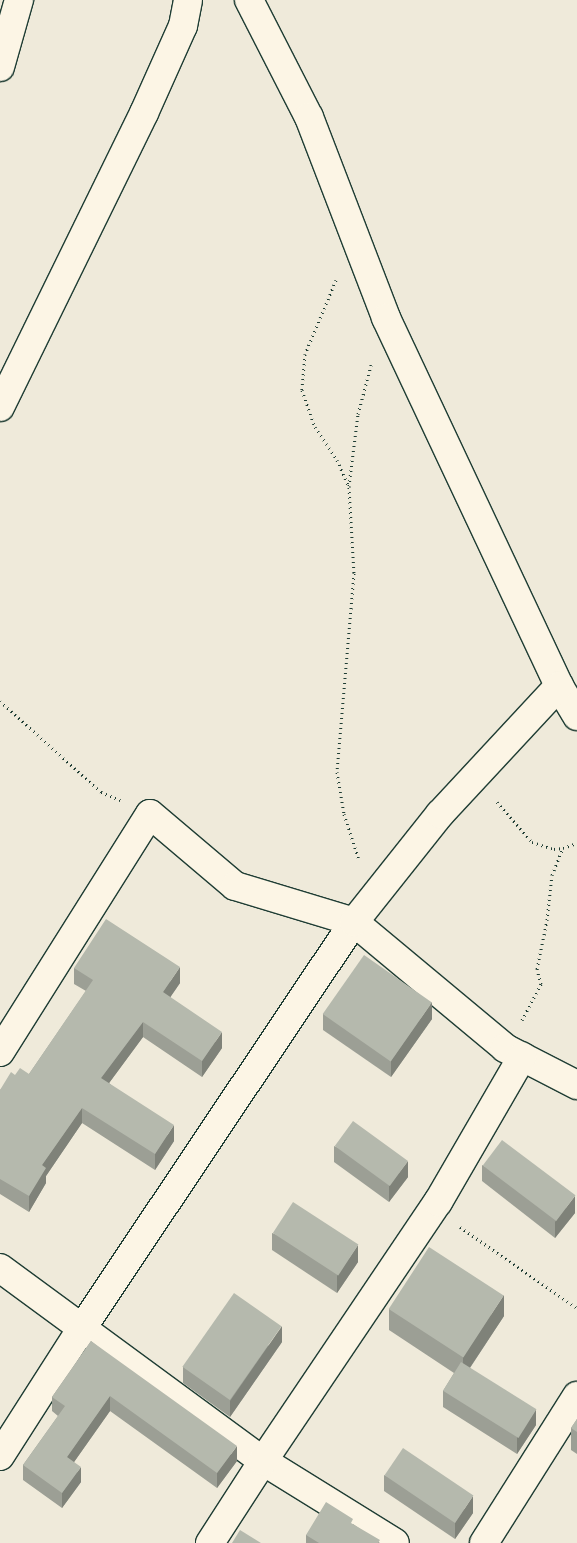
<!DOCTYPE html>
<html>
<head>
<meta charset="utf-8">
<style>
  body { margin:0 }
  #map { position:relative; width:577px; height:1543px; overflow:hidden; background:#efeada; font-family:Kalam,sans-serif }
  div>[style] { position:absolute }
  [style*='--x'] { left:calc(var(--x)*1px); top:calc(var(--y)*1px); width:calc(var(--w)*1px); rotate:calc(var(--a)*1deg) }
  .path>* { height:3px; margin-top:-1.5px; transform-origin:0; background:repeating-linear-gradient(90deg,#1f3d34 0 1px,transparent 0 5px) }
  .roads { filter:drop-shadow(1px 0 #1f3d34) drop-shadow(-1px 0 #1f3d34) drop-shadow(0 1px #1f3d34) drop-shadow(0 -1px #1f3d34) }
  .minor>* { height:28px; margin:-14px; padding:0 14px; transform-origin:14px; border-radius:14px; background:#fcf5e5 }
  .wall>* { inset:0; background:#9c9f95 }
  .shaded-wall>* { inset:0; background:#7f8279 }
  .building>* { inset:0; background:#b5b9ad; transform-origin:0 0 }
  span { translate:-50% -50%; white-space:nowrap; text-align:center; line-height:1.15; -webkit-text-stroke:4px #fcf5e5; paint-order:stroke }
</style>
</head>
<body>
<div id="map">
  <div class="path">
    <i style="--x:336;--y:280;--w:80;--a:112.7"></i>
    <i style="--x:305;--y:354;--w:36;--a:95"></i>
    <i style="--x:302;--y:390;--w:39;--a:71"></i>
    <i style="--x:315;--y:427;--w:40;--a:56"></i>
    <i style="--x:337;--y:460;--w:30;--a:66"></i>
    <i style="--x:349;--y:487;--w:86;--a:86.7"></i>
    <i style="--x:354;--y:573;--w:200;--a:94.9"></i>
    <i style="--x:337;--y:772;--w:43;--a:80.5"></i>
    <i style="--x:344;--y:814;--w:48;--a:71.9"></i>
    <i style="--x:349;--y:486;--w:73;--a:-82.9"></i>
    <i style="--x:358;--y:414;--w:51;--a:-75.1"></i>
    <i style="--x:0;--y:701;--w:136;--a:42"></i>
    <i style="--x:101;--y:792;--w:21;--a:23"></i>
    <i style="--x:497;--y:802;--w:53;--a:48.8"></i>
    <i style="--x:532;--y:842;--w:23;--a:18"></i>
    <i style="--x:554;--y:849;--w:9;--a:-6"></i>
    <i style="--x:563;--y:848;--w:15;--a:-20"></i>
    <i style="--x:522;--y:1020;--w:41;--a:-62.2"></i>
    <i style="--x:541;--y:984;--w:16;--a:-105"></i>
    <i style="--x:537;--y:969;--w:50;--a:-78.5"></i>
    <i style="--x:547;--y:920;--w:45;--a:-83.7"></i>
    <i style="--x:552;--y:875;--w:29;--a:-68"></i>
    <i style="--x:460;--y:1227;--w:142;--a:34.7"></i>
  </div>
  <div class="roads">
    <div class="minor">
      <i style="--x:249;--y:0;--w:131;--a:62.9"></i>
      <i style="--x:309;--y:117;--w:215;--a:69"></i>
      <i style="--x:386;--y:318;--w:407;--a:64.8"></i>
      <i style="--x:559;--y:686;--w:35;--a:59"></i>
      <i style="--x:0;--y:67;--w:70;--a:-74.2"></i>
      <i style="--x:0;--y:407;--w:327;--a:-63.9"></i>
      <i style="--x:144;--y:113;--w:95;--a:-65.9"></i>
      <i style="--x:183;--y:26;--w:26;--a:-79"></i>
      <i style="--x:0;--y:1052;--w:281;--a:-57.8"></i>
      <i style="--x:150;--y:814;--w:111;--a:40.3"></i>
      <i style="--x:235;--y:886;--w:124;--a:16.8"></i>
      <i style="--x:354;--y:922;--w:197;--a:39.8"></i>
      <i style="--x:505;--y:1048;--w:81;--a:27.2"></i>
      <i style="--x:0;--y:1268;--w:326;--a:36.3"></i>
      <i style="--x:263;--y:1461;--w:155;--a:31.8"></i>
      <i style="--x:0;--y:1456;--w:152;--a:-57.4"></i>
      <i style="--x:82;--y:1328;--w:489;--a:-56.2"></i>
      <i style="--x:354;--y:922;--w:138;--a:-51.5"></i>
      <i style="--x:440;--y:814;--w:175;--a:-47.1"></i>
      <i style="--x:210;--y:1543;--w:98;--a:-57.1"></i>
      <i style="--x:263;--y:1461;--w:313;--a:-56"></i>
      <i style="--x:438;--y:1202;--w:168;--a:-59.9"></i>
      <i style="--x:484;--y:1543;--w:174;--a:-57.7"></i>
    </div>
  </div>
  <div class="wall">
    <i style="clip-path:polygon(74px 968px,180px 983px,170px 997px,222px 1048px,202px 1077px,143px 1037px,109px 1083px,174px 1141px,155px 1170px,82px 1123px,46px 1176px,46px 1183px,29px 1212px,0 1194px,0 1090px,15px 1075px,29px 1074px,86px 991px,74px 984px)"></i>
    <i style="clip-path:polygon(323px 1014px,432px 1019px,391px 1077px,323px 1030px)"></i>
    <i style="clip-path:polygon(334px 1146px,408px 1177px,389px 1202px,334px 1162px)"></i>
    <i style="clip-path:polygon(482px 1165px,575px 1213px,555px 1238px,482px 1181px)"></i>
    <i style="clip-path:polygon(272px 1233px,358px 1262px,337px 1293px,272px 1250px)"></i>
    <i style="clip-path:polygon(389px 1309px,504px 1316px,470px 1368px,536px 1425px,517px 1454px,443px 1407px,443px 1391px,454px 1373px,389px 1330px)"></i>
    <i style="clip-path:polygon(91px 1341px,237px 1461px,217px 1488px,110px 1411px,74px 1462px,81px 1482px,62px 1508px,23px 1480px,23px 1465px,58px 1416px,52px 1411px,52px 1397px)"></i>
    <i style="clip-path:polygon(282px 1342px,230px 1417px,183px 1383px,183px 1367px)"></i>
    <i style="clip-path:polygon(577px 1419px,577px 1454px,571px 1450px,571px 1428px)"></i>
    <i style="clip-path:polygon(384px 1475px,473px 1513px,455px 1539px,384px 1491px)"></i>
    <i style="clip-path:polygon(353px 1524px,380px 1543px,306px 1543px,306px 1535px)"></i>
  </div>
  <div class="shaded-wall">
    <i style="clip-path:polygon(180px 967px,180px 983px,163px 1008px,163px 992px)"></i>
    <i style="clip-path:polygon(432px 1002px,432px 1019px,391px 1077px,391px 1061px)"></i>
    <i style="clip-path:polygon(143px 1022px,143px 1037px,101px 1094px,101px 1078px)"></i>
    <i style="clip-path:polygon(222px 1032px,222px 1048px,202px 1077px,202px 1061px)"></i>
    <i style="clip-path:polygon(82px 1108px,82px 1123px,46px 1176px,46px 1183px,29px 1212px,29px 1196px,42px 1165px)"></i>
    <i style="clip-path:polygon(174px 1125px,174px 1141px,155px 1170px,155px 1154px)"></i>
    <i style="clip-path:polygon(408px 1161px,408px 1177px,389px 1202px,389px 1186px)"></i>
    <i style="clip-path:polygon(575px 1196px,575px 1213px,555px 1238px,555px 1222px)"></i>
    <i style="clip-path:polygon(358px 1245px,358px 1262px,337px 1293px,337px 1276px)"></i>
    <i style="clip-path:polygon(504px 1295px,504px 1316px,463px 1378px,463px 1357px)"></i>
    <i style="clip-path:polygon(282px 1326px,282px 1342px,230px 1417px,230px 1401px)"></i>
    <i style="clip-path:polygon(110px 1396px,110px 1411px,67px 1472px,67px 1457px)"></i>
    <i style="clip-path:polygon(536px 1409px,536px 1425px,517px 1454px,517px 1438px)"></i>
    <i style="clip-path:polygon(237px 1446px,237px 1461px,217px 1488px,217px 1473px)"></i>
    <i style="clip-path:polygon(81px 1467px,81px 1482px,62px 1508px,62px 1493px)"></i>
    <i style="clip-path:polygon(473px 1496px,473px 1513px,455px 1539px,455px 1523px)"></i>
  </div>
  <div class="building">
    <i style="clip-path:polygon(106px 919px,180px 967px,163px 992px,222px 1032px,202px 1061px,143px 1022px,101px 1078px,174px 1125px,155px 1154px,82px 1108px,42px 1165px,46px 1168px,29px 1196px,0 1179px,0 1090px,11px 1072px,15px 1075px,20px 1068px,29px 1074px,93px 980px,74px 968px)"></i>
    <i style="left:364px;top:955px;width:83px;height:72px;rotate:35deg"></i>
    <i style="left:353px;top:1121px;width:68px;height:31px;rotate:36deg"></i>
    <i style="left:502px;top:1140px;width:92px;height:32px;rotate:37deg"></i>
    <i style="left:293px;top:1202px;width:78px;height:37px;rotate:33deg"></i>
    <i style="left:429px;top:1247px;width:89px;height:74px;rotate:33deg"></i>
    <i style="left:234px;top:1293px;width:58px;height:90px;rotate:35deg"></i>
    <i style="clip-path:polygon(91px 1341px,237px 1446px,217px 1473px,110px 1396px,67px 1457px,81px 1467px,62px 1493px,23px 1465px,65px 1406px,52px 1397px)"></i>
    <i style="left:461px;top:1362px;width:89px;height:34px;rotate:32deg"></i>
    <i style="clip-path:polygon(577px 1419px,577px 1432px,571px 1428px)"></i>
    <i style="left:403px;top:1448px;width:85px;height:33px;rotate:34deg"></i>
    <i style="clip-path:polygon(326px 1502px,353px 1519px,351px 1523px,380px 1540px,378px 1543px,319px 1543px,306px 1535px)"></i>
    <i style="clip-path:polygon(240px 1530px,261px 1543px,232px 1543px)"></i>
  </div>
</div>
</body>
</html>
